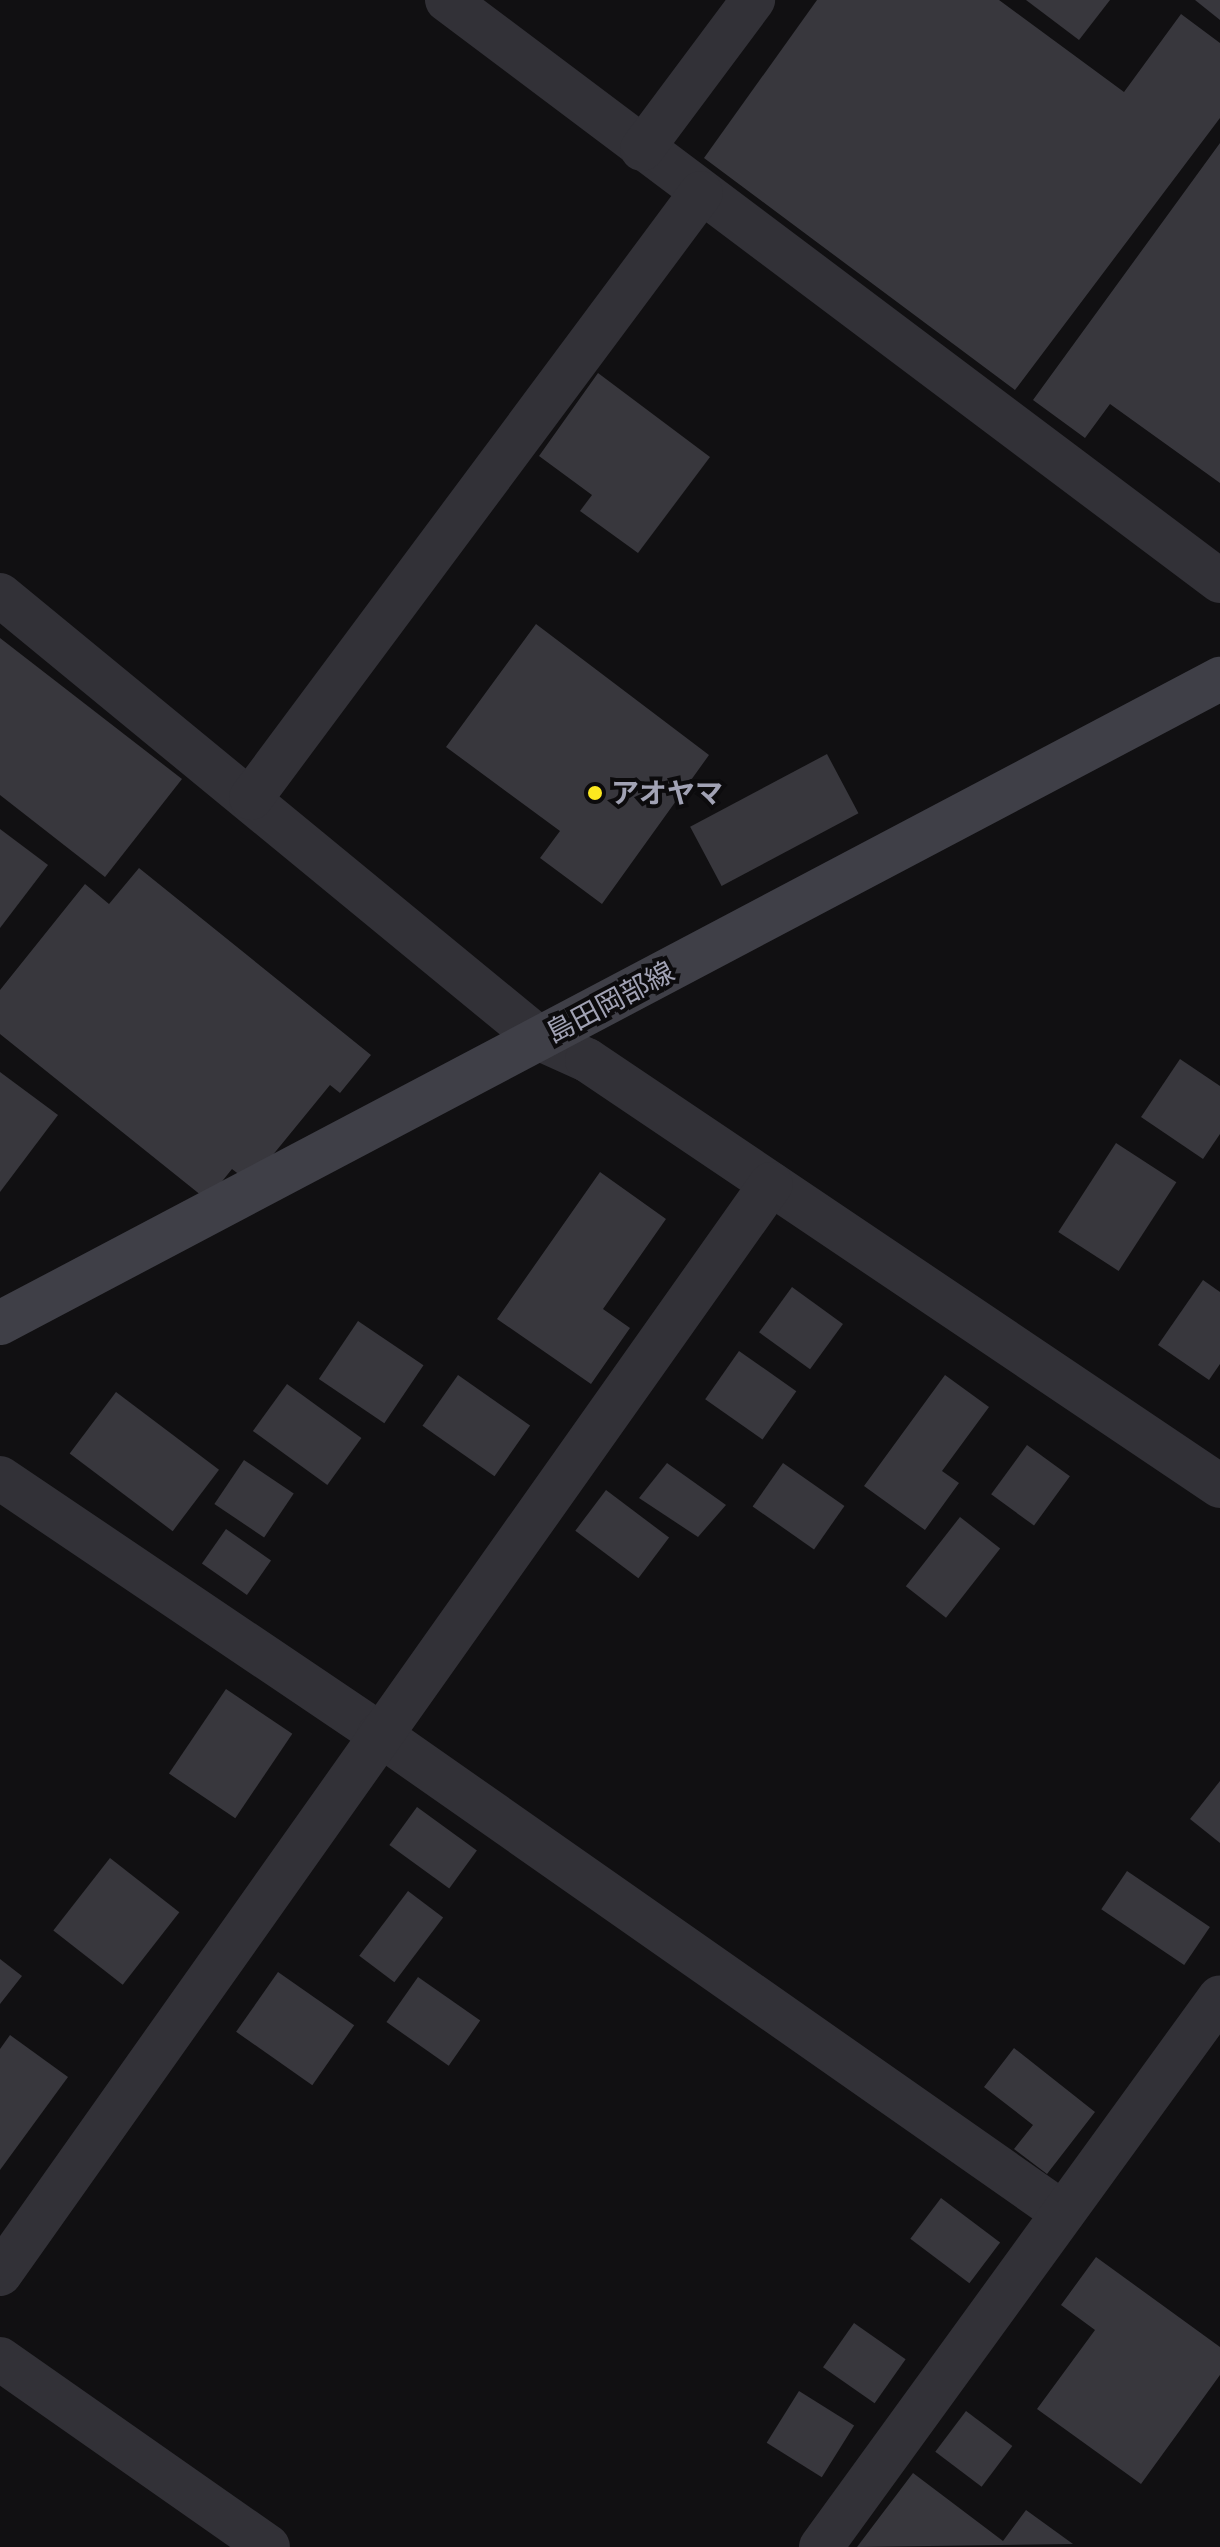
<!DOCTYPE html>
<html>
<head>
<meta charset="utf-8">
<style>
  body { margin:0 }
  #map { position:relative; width:1220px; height:2547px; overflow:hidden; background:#111012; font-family:"Golos Text","Noto Sans JP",sans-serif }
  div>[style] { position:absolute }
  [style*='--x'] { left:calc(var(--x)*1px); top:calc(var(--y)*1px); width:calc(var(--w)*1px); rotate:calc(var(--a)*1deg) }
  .building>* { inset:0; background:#38373d; transform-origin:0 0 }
  .minor>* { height:44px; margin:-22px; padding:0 22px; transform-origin:22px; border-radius:22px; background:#323137 }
  .secondary>* { height:44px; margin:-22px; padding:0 22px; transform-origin:22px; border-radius:22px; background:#3f3f47 }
  .dots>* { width:22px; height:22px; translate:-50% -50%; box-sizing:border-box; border:4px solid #0c0b0d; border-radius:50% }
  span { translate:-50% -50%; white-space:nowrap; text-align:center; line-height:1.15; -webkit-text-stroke:8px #0c0b0d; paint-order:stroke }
  .poi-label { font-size:28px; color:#a1a2b4; font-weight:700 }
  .left { translate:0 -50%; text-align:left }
  .street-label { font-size:28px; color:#a1a2b4 }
</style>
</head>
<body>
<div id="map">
  <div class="building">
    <i style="clip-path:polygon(817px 0,999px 0,1124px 92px,1181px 14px,1220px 43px,1220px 118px,1015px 390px,704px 158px)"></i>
    <i style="clip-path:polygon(1026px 0,1110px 0,1079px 40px)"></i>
    <i style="clip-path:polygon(1195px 0,1220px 0,1220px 20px)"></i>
    <i style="clip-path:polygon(1220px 143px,1220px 483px,1110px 404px,1085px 438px,1033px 400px)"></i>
    <i style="clip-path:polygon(598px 373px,710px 457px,638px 553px,580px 511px,592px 495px,539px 456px)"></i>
    <i style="clip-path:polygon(536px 624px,709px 755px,602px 904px,540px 858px,560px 831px,446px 747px)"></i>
    <i style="clip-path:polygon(0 638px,182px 779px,105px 877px,0 795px)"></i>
    <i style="left:827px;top:754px;width:67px;height:155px;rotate:62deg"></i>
    <i style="clip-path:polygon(0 829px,48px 865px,0 928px)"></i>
    <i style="clip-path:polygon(139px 868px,371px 1055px,340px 1093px,330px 1085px,250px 1183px,232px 1169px,207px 1200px,0 1034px,0 990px,85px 884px,109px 904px)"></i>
    <i style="clip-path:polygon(1180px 1059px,1220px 1086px,1220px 1134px,1203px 1159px,1141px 1117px)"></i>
    <i style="clip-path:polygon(0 1072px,58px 1115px,0 1192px)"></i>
    <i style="left:1116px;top:1143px;width:72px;height:106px;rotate:33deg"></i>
    <i style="clip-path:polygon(600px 1172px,666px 1219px,603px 1309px,630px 1328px,591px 1384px,497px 1319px)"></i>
    <i style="clip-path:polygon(1203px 1280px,1220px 1292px,1220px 1364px,1209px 1380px,1158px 1345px)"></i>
    <i style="left:792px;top:1287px;width:63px;height:56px;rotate:36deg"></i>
    <i style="left:358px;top:1321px;width:79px;height:70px;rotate:34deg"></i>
    <i style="left:739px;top:1351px;width:70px;height:59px;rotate:35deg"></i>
    <i style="left:458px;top:1375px;width:88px;height:62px;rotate:35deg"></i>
    <i style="clip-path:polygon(945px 1375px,989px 1407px,942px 1471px,959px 1483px,925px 1530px,864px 1486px)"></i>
    <i style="left:287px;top:1384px;width:92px;height:58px;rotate:36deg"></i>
    <i style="left:116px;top:1392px;width:129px;height:77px;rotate:37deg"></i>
    <i style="left:1027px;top:1445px;width:53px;height:61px;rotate:36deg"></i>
    <i style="left:244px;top:1460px;width:60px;height:53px;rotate:34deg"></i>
    <i style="clip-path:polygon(667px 1463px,726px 1505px,698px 1537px,639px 1498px)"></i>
    <i style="left:783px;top:1463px;width:75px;height:53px;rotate:35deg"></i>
    <i style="left:606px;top:1490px;width:79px;height:51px;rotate:37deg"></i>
    <i style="left:960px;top:1517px;width:51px;height:88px;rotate:38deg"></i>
    <i style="left:226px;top:1529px;width:55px;height:42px;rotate:35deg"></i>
    <i style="left:226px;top:1689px;width:80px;height:102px;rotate:34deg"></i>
    <i style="clip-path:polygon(1220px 1781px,1220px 1843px,1190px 1819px)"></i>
    <i style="left:417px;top:1807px;width:74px;height:47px;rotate:36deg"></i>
    <i style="left:110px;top:1858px;width:88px;height:92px;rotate:38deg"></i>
    <i style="left:1127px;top:1871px;width:100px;height:46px;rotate:34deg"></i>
    <i style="left:408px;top:1891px;width:44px;height:81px;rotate:37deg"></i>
    <i style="clip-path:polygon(0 1959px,22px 1976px,0 2004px)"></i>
    <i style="left:278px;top:1972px;width:93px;height:73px;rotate:35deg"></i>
    <i style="left:418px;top:1977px;width:76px;height:55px;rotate:35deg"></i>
    <i style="clip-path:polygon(10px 2035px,68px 2077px,0 2170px,0 2049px)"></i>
    <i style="clip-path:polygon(1014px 2048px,1095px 2112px,1047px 2174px,1014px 2149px,1033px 2125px,984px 2087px)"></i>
    <i style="left:941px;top:2198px;width:74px;height:51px;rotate:37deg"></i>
    <i style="clip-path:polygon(1096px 2257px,1220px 2347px,1220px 2375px,1141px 2484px,1037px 2409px,1095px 2330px,1061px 2305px)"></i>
    <i style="left:854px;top:2323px;width:63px;height:54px;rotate:35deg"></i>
    <i style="left:799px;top:2391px;width:65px;height:61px;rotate:32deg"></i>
    <i style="left:966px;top:2411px;width:58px;height:51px;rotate:37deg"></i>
    <i style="clip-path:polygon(913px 2473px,1003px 2541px,1026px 2510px,1073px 2544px,857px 2547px)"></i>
  </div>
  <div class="minor">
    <i style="--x:447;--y:0;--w:967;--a:36.93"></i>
    <i style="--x:642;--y:149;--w:186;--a:-53.3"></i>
    <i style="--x:0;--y:595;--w:699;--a:39.43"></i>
    <i style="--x:540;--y:1039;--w:51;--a:24.1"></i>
    <i style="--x:587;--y:1060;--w:763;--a:33.94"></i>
    <i style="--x:251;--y:798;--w:754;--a:-53.36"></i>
    <i style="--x:0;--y:1478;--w:457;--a:34"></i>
    <i style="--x:379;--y:1734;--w:835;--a:35"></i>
    <i style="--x:0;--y:2274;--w:1335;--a:-54.73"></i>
    <i style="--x:0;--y:2359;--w:327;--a:35"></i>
    <i style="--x:821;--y:2547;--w:679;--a:-54.04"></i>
  </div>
  <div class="secondary">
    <i style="--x:0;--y:1323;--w:1380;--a:-27.83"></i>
  </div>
  <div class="dots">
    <i style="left:595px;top:793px;background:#fce81f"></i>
  </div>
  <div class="poi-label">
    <span class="left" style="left:611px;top:793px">アオヤマ</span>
  </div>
  <div class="street-label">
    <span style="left:610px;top:1002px;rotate:-28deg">島田岡部線</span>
  </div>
</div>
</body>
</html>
